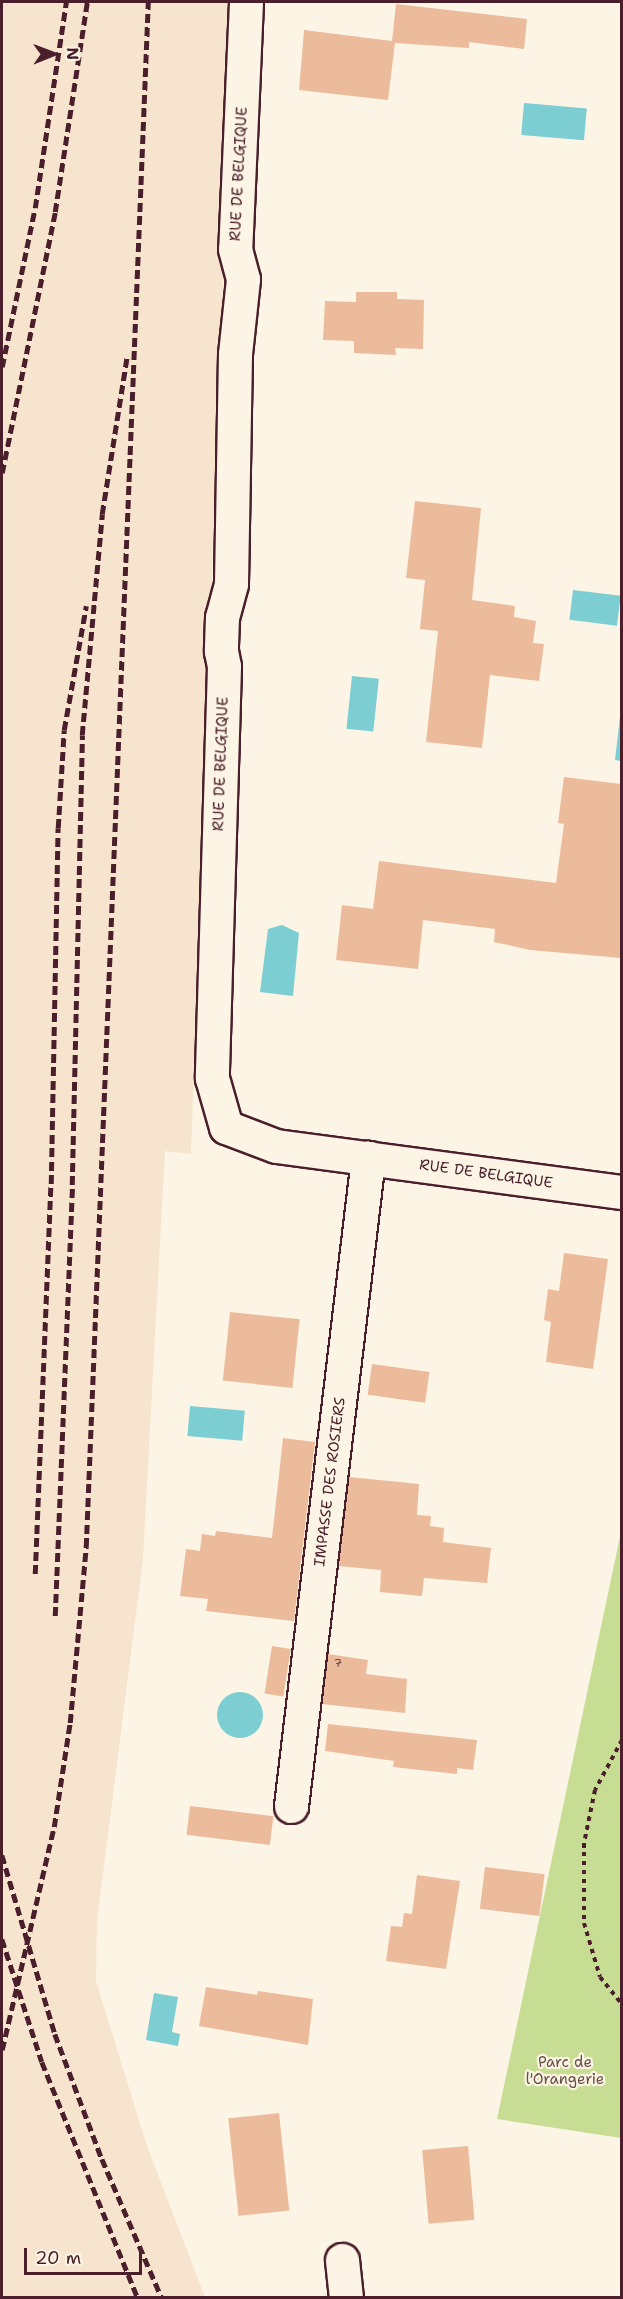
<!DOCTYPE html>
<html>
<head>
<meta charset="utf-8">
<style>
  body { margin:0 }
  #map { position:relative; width:623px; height:2299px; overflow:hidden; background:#fcf5e5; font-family:"Shantell Sans",sans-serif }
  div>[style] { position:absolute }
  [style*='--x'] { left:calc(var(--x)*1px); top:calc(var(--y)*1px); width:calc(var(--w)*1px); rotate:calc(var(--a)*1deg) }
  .built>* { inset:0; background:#f7e4cf }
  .green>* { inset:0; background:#c7dd93 }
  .water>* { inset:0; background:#7cced2; transform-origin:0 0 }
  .round { border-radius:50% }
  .building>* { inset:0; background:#ecbb9c; transform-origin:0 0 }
  .path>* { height:4px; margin-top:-2px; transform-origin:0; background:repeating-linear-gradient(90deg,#4a1f2b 0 4.5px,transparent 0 9px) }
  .roads { filter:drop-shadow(2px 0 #4a1f2b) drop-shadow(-2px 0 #4a1f2b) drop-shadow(0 2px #4a1f2b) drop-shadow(0 -2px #4a1f2b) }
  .minor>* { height:33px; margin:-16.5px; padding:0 16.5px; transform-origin:16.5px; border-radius:16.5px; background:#fcf5e5 }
  .rail>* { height:4.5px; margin-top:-2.25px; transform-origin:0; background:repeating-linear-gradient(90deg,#4a1f2b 0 9px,transparent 0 13.5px) }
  span { translate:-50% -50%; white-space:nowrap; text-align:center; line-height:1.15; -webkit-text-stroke:4.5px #fcf5e5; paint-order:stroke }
  .number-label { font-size:12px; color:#724647 }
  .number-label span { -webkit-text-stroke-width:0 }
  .street-label { font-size:15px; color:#4a1f2b }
  .park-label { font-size:15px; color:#694e45 }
  .frame { position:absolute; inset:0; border:3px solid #4a1f2b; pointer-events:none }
  .north { position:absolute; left:24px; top:24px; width:60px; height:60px; -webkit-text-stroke:4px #fcf5e5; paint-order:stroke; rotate:89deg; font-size:16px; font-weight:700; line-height:24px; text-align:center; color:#4a1f2b }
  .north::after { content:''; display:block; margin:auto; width:21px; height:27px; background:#4a1f2b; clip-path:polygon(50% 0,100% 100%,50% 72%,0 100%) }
  .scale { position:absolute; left:24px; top:2248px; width:118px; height:27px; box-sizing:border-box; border:3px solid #4a1f2b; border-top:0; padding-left:8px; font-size:18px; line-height:21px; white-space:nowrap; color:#4a1f2b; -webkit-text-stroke:4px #fcf5e5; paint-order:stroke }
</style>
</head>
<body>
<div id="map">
  <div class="built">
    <i style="clip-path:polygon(2px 2px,233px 2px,191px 1154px,165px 1151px,143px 1559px,97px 1921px,96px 1981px,147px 2146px,205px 2297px,2px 2298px)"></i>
  </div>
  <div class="green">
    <i style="clip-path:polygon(621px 1532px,622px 2138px,621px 2138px,497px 2119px)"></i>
  </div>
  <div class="water">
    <i style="left:524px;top:103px;width:63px;height:32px;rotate:5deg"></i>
    <i style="left:573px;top:590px;width:48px;height:30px;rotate:7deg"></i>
    <i style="left:352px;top:676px;width:27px;height:53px;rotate:6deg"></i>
    <i style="clip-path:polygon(621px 708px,621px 761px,615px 760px)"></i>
    <i style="clip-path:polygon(282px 925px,299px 933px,293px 996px,260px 992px,268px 929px)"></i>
    <i style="left:190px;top:1406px;width:55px;height:30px;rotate:5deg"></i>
    <i class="round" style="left:217px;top:1692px;width:46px;height:46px"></i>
    <i style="clip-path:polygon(154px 1993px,178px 1997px,172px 2032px,180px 2034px,178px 2046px,146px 2040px)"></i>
  </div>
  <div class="building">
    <i style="clip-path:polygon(396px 4px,527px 19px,524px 49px,469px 42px,469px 48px,395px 43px,388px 100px,299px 90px,304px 30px,392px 41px)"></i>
    <i style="clip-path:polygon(356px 292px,397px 292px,397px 299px,424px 300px,423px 349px,395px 348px,396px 355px,354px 353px,354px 341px,323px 340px,325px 301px,356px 302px)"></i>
    <i style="clip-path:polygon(415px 501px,481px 508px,472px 600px,515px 606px,514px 617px,536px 621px,533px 643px,544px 644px,539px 681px,490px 675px,482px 748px,426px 742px,438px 631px,420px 629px,425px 580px,406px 578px)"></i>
    <i style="clip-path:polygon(564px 777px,621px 784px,621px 958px,530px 950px,494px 942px,495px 929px,423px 920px,418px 969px,336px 960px,342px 905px,373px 909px,379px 861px,556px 883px,564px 824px,558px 823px)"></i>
    <i style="clip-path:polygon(564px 1253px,608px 1259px,593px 1369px,546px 1362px,551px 1322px,544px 1320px,548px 1289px,559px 1291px)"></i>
    <i style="left:230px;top:1312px;width:70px;height:69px;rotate:6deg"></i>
    <i style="left:372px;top:1364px;width:58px;height:31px;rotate:8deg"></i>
    <i style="clip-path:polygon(283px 1438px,315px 1442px,294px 1621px,206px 1611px,208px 1599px,180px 1596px,186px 1549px,200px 1551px,202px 1534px,215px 1536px,216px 1531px,272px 1538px)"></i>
    <i style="clip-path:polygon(349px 1477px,419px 1484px,417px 1515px,431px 1516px,430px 1526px,444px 1528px,443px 1542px,491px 1548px,487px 1583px,424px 1578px,422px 1596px,380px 1592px,381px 1570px,338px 1566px)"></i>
    <i style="left:272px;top:1646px;width:19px;height:48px;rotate:9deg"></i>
    <i style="clip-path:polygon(328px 1654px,368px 1660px,366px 1674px,407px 1679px,405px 1713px,322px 1704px)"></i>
    <i style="clip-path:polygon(328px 1724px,477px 1740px,473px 1770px,457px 1768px,457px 1774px,393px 1767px,394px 1761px,325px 1751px)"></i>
    <i style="left:190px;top:1806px;width:84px;height:29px;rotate:7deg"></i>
    <i style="left:485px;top:1867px;width:60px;height:42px;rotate:7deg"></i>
    <i style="clip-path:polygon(417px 1875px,460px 1881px,446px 1969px,386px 1961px,391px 1926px,402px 1927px,404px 1913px,412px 1914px)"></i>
    <i style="clip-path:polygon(206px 1987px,257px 1995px,258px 1991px,313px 1999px,308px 2045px,199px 2026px)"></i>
    <i style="left:279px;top:2113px;width:98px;height:51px;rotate:84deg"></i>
    <i style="left:468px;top:2146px;width:74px;height:46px;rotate:85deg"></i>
  </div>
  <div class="path">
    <i style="--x:622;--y:1740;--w:57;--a:118.4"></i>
    <i style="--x:595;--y:1790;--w:54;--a:101.7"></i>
    <i style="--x:584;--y:1843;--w:80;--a:90"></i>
    <i style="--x:584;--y:1923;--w:56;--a:73.5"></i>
    <i style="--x:600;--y:1977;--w:35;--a:51"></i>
  </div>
  <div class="roads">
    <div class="minor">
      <i style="--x:246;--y:2;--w:247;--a:92.5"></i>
      <i style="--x:235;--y:249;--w:31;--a:75"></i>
      <i style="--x:243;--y:279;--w:75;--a:96.1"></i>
      <i style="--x:235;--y:354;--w:230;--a:91"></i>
      <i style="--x:231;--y:584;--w:34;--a:105"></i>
      <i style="--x:222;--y:617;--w:34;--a:92"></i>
      <i style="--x:221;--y:651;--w:15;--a:79"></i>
      <i style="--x:224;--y:666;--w:412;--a:91.7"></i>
      <i style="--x:212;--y:1078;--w:51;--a:74.1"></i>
      <i style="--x:226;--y:1127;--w:53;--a:20.8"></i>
      <i style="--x:276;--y:1146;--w:349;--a:7.6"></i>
      <i style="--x:291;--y:1806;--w:653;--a:-83.22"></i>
      <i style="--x:342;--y:2260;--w:38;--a:84"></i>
    </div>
  </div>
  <div class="rail">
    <i style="--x:2;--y:367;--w:162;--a:-78.3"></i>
    <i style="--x:35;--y:208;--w:208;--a:-81.4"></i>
    <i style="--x:2;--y:473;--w:266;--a:-78.5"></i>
    <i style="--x:55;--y:212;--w:212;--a:-81.3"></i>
    <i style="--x:35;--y:1574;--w:390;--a:-87.7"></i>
    <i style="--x:51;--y:1184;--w:356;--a:-88.9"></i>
    <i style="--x:58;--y:828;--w:98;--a:-86.5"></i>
    <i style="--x:64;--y:730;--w:126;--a:-79.9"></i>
    <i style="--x:55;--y:1616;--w:431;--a:-87.7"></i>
    <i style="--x:72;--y:1185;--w:450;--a:-88.7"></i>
    <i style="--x:82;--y:735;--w:222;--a:-84.8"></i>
    <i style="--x:102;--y:514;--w:159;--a:-81"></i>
    <i style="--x:2;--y:1855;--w:187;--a:73.5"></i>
    <i style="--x:55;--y:2034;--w:134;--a:69.4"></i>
    <i style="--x:102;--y:2159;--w:151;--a:66.7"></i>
    <i style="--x:2;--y:1939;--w:129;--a:72"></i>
    <i style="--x:42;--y:2062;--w:255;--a:67.9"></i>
    <i style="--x:2;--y:2050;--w:229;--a:-76.9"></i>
    <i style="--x:54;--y:1827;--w:105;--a:-81.3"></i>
    <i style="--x:70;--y:1723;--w:177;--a:-84.8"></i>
    <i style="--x:86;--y:1547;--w:1546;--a:-87.7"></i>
  </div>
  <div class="number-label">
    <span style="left:338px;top:1664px">7</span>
  </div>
  <div class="street-label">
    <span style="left:239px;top:174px;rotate:-87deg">RUE DE BELGIQUE</span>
    <span style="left:221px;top:764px;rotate:-88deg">RUE DE BELGIQUE</span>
    <span style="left:486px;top:1174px;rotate:8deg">RUE DE BELGIQUE</span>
    <span style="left:330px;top:1482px;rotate:-83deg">IMPASSE DES ROSIERS</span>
  </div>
  <div class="park-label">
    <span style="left:565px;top:2071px">Parc de<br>l'Orangerie</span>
  </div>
  <div class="frame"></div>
  <div class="north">N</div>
  <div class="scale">20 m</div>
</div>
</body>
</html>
